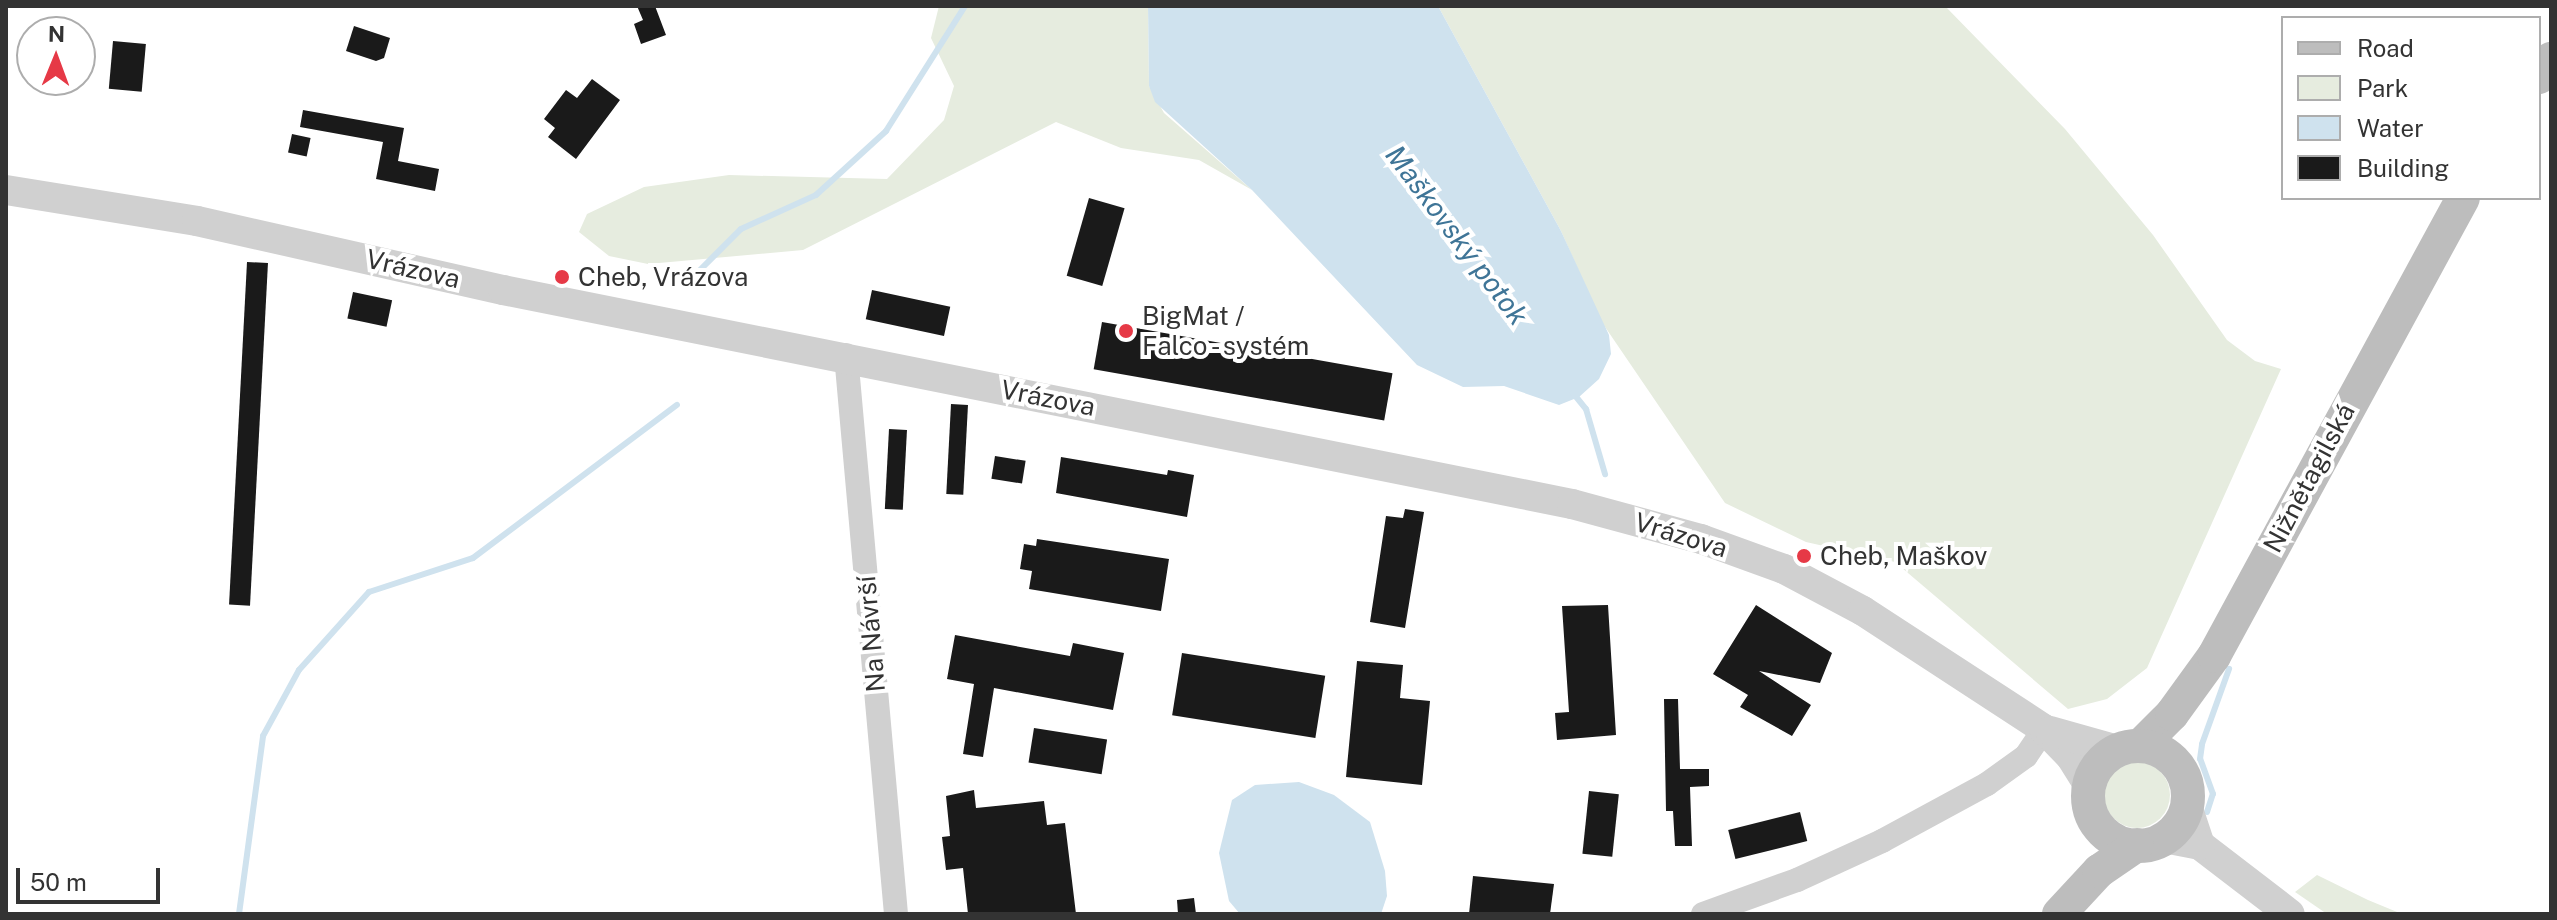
<!DOCTYPE html>
<html>
<head>
<meta charset="utf-8">
<style>
  body { margin:0 }
  #map { position:relative; width:2557px; height:920px; overflow:hidden; background:#fff; font-family:"Public Sans",sans-serif }
  div>[style] { position:absolute }
  [style*='--x'] { left:calc(var(--x)*1px); top:calc(var(--y)*1px); width:calc(var(--w)*1px); rotate:calc(var(--a)*1deg) }
  .green>* { inset:0; background:#e6ecdf }
  .round { border-radius:50% }
  .water>* { inset:0; background:#cfe2ee }
  .stream>* { height:6px; margin:-3px; padding:0 3px; transform-origin:3px; border-radius:3px; background:#cfe2ee }
  .building>* { inset:0; background:#1a1a1a; transform-origin:0 0 }
  .minor>* { height:24px; margin:-12px; padding:0 12px; transform-origin:12px; border-radius:12px; background:#d0d0d0 }
  .tertiary>* { height:30px; margin:-15px; padding:0 15px; transform-origin:15px; border-radius:15px; background:#d0d0d0 }
  .secondary>* { height:34px; margin:-17px; padding:0 17px; transform-origin:17px; border-radius:17px; background:#bdbdbd }
  .secondary>.ring { margin:-17px; padding:0; box-sizing:content-box; background:none; border:34px solid #bdbdbd; border-radius:50% }
  .dots>* { width:22px; height:22px; translate:-50% -50%; box-sizing:border-box; border:4px solid #fff; border-radius:50% }
  span { translate:-50% -50%; white-space:nowrap; text-align:center; line-height:1.15; -webkit-text-stroke:8px #fff; paint-order:stroke }
  .street-label { font-size:26px; color:#333 }
  .poi-label { font-size:26px; color:#333 }
  .left { translate:0 -50%; text-align:left }
  .water-label { font-size:28px; color:#3f7597; font-style:italic }
  .frame { position:absolute; inset:0; border:8px solid #333; pointer-events:none }
  .legend { position:absolute; left:2281px; top:16px; width:260px; height:184px; box-sizing:border-box; background:#fff; border:2px solid #adadad; margin:0; padding:10px 14px; list-style:none; font-size:24px; color:#333 }
  .legend li { display:flex; align-items:center; gap:16px; height:40px }
  .legend b { width:40px; border:2px solid #adadad }
  .north { position:absolute; left:16px; top:16px; width:80px; height:80px; box-sizing:border-box; background:#fff; border:2px solid #adadad; border-radius:50%; rotate:1deg; font-size:22px; font-weight:700; line-height:32px; text-align:center; color:#333 }
  .north::after { content:''; display:block; margin:auto; width:28px; height:36px; background:#e63946; clip-path:polygon(50% 0,100% 100%,50% 72%,0 100%) }
  .scale { position:absolute; left:16px; top:868px; width:144px; height:36px; box-sizing:border-box; border:4px solid #333; border-top:0; padding-left:10px; font-size:24px; line-height:28px; white-space:nowrap; color:#333; -webkit-text-stroke:6px #fff; paint-order:stroke }
</style>
</head>
<body>
<div id="map">
  <div class="green">
    <i style="clip-path:polygon(939px 6px,1148px 6px,1149px 86px,1164px 113px,1252px 190px,1199px 160px,1121px 148px,1056px 122px,803px 250px,648px 264px,609px 256px,579px 232px,587px 214px,644px 187px,729px 175px,887px 179px,944px 120px,954px 86px,931px 38px)"></i>
    <i style="clip-path:polygon(1438px 6px,1945px 6px,2065px 129px,2153px 235px,2227px 340px,2255px 361px,2281px 369px,2147px 668px,2107px 699px,2068px 709px,1895px 562px,1806px 542px,1725px 503px,1601px 321px,1561px 231px)"></i>
    <i class="round" style="left:2104px;top:762px;width:66px;height:66px"></i>
    <i style="clip-path:polygon(2317px 875px,2368px 900px,2402px 914px,2327px 914px,2295px 892px)"></i>
  </div>
  <div class="water">
    <i style="clip-path:polygon(1148px 6px,1438px 6px,1561px 231px,1609px 335px,1611px 354px,1599px 379px,1579px 397px,1559px 405px,1504px 386px,1463px 387px,1417px 365px,1252px 190px,1155px 102px,1149px 86px)"></i>
    <i style="clip-path:polygon(1299px 782px,1334px 795px,1370px 822px,1385px 871px,1387px 896px,1381px 914px,1240px 914px,1229px 901px,1219px 853px,1232px 800px,1255px 785px)"></i>
  </div>
  <div class="stream">
    <i style="--x:692;--y:278;--w:69;--a:-45"></i>
    <i style="--x:741;--y:229;--w:82;--a:-24.4"></i>
    <i style="--x:816;--y:195;--w:95;--a:-42.4"></i>
    <i style="--x:886;--y:131;--w:148;--a:-57.7"></i>
    <i style="--x:1573;--y:393;--w:21;--a:51"></i>
    <i style="--x:1586;--y:409;--w:68;--a:73.7"></i>
    <i style="--x:2207;--y:812;--w:19;--a:-72"></i>
    <i style="--x:2213;--y:794;--w:37;--a:-110"></i>
    <i style="--x:2200;--y:759;--w:15;--a:-82"></i>
    <i style="--x:2202;--y:744;--w:80;--a:-70.2"></i>
    <i style="--x:239;--y:914;--w:180;--a:-82.3"></i>
    <i style="--x:263;--y:736;--w:75;--a:-61.4"></i>
    <i style="--x:299;--y:670;--w:105;--a:-48.1"></i>
    <i style="--x:369;--y:592;--w:109;--a:-18.1"></i>
    <i style="--x:473;--y:558;--w:255;--a:-36.9"></i>
  </div>
  <div class="building">
    <i style="clip-path:polygon(637px 6px,655px 6px,666px 35px,641px 44px,634px 24px,643px 20px)"></i>
    <i style="clip-path:polygon(354px 26px,390px 38px,384px 58px,376px 61px,346px 51px)"></i>
    <i style="left:113px;top:41px;width:33px;height:48px;rotate:5deg"></i>
    <i style="clip-path:polygon(592px 79px,620px 100px,576px 159px,548px 137px,555px 128px,544px 119px,566px 90px,577px 98px)"></i>
    <i style="clip-path:polygon(303px 110px,404px 128px,398px 161px,439px 169px,435px 191px,376px 179px,383px 142px,300px 127px)"></i>
    <i style="left:292px;top:134px;width:19px;height:19px;rotate:12deg"></i>
    <i style="left:1089px;top:198px;width:37px;height:81px;rotate:16deg"></i>
    <i style="left:247px;top:262px;width:21px;height:343px;rotate:3deg"></i>
    <i style="left:872px;top:290px;width:80px;height:30px;rotate:12deg"></i>
    <i style="left:353px;top:292px;width:40px;height:27px;rotate:12deg"></i>
    <i style="left:1102px;top:322px;width:295px;height:48px;rotate:10deg"></i>
    <i style="left:951px;top:404px;width:17px;height:90px;rotate:3deg"></i>
    <i style="left:889px;top:429px;width:18px;height:80px;rotate:3deg"></i>
    <i style="left:995px;top:456px;width:31px;height:23px;rotate:9deg"></i>
    <i style="clip-path:polygon(1061px 457px,1167px 475px,1168px 470px,1194px 475px,1187px 517px,1056px 493px)"></i>
    <i style="clip-path:polygon(1405px 509px,1424px 512px,1405px 628px,1370px 622px,1386px 516px,1403px 518px)"></i>
    <i style="clip-path:polygon(1037px 539px,1169px 559px,1161px 611px,1029px 589px,1032px 571px,1020px 569px,1024px 544px,1036px 546px)"></i>
    <i style="clip-path:polygon(1608px 605px,1616px 735px,1557px 740px,1555px 713px,1569px 712px,1562px 606px)"></i>
    <i style="clip-path:polygon(1756px 605px,1832px 653px,1820px 683px,1759px 671px,1811px 705px,1792px 736px,1740px 707px,1748px 695px,1713px 674px)"></i>
    <i style="clip-path:polygon(955px 635px,1070px 656px,1073px 643px,1124px 653px,1113px 710px,994px 688px,983px 757px,963px 754px,974px 684px,947px 679px)"></i>
    <i style="left:1182px;top:653px;width:145px;height:63px;rotate:9deg"></i>
    <i style="clip-path:polygon(1357px 661px,1403px 665px,1400px 698px,1430px 701px,1422px 785px,1346px 777px)"></i>
    <i style="clip-path:polygon(1664px 699px,1678px 699px,1680px 769px,1709px 769px,1709px 786px,1690px 787px,1692px 846px,1675px 846px,1673px 811px,1666px 811px)"></i>
    <i style="left:1034px;top:728px;width:74px;height:35px;rotate:9deg"></i>
    <i style="clip-path:polygon(974px 790px,976px 808px,1044px 801px,1047px 825px,1065px 823px,1076px 914px,968px 914px,963px 868px,946px 870px,942px 837px,950px 836px,946px 796px)"></i>
    <i style="left:1589px;top:791px;width:30px;height:63px;rotate:6deg"></i>
    <i style="left:1800px;top:812px;width:30px;height:74px;rotate:76deg"></i>
    <i style="clip-path:polygon(1473px 876px,1554px 884px,1550px 914px,1469px 914px)"></i>
    <i style="clip-path:polygon(1194px 898px,1196px 914px,1178px 914px,1177px 900px)"></i>
  </div>
  <div class="minor">
    <i style="--x:846;--y:355;--w:561;--a:84.89"></i>
    <i style="--x:1703;--y:914;--w:100;--a:-19.9"></i>
    <i style="--x:1797;--y:880;--w:94;--a:-24.6"></i>
    <i style="--x:1882;--y:841;--w:119;--a:-28.5"></i>
    <i style="--x:1987;--y:784;--w:48;--a:-35.7"></i>
    <i style="--x:2026;--y:756;--w:32;--a:-56"></i>
  </div>
  <div class="tertiary">
    <i style="--x:6;--y:190;--w:193;--a:9.2"></i>
    <i style="--x:197;--y:221;--w:314;--a:12.7"></i>
    <i style="--x:503;--y:290;--w:1090;--a:11.32"></i>
    <i style="--x:1572;--y:504;--w:134;--a:15.2"></i>
    <i style="--x:1701;--y:539;--w:88;--a:19.9"></i>
    <i style="--x:1784;--y:569;--w:89;--a:28"></i>
    <i style="--x:1863;--y:611;--w:216;--a:33.1"></i>
    <i style="--x:2044;--y:729;--w:39;--a:46"></i>
    <i style="--x:2071;--y:757;--w:34;--a:58"></i>
    <i style="--x:2050;--y:731;--w:71;--a:15.6"></i>
    <i style="--x:2187;--y:806;--w:41;--a:71.6"></i>
    <i style="--x:2200;--y:845;--w:113;--a:37.5"></i>
    <i style="--x:2164;--y:838;--w:37;--a:11"></i>
  </div>
  <div class="secondary">
    <i style="--x:2539;--y:77;--w:22;--a:-56"></i>
    <i style="--x:2140;--y:746;--w:45;--a:-45"></i>
    <i style="--x:2172;--y:714;--w:72;--a:-54.1"></i>
    <i style="--x:2214;--y:656;--w:521;--a:-61.47"></i>
    <i class="ring" style="left:2088px;top:746px;width:66px;height:66px"></i>
    <i style="--x:2059;--y:914;--w:59;--a:-47.1"></i>
    <i style="--x:2099;--y:871;--w:46;--a:-34.4"></i>
  </div>
  <div class="dots">
    <i style="left:562px;top:277px;background:#e63946"></i>
    <i style="left:1126px;top:331px;background:#e63946"></i>
    <i style="left:1804px;top:556px;background:#e63946"></i>
  </div>
  <div class="street-label">
    <span style="left:413px;top:269px;rotate:13deg">Vrázova</span>
    <span style="left:1048px;top:398px;rotate:11deg">Vrázova</span>
    <span style="left:2309px;top:478px;rotate:-62deg">Nižnětagilská</span>
    <span style="left:1681px;top:535px;rotate:17deg">Vrázova</span>
    <span style="left:871px;top:634px;rotate:-95deg">Na Návrší</span>
  </div>
  <div class="poi-label">
    <span class="left" style="left:578px;top:277px">Cheb, Vrázova</span>
    <span class="left" style="left:1142px;top:331px">BigMat /<br>Falco - systém</span>
    <span class="left" style="left:1820px;top:556px">Cheb, Maškov</span>
  </div>
  <div class="water-label">
    <span style="left:1457px;top:235px;rotate:53deg">Maškovský potok</span>
  </div>
  <div class="frame"></div>
  <ul class="legend">
  <li><b style="height:10px;background:#bdbdbd"></b>Road</li>
  <li><b style="height:22px;background:#e6ecdf"></b>Park</li>
  <li><b style="height:22px;background:#cfe2ee"></b>Water</li>
  <li><b style="height:22px;background:#1a1a1a"></b>Building</li>
  </ul>
  <div class="north">N</div>
  <div class="scale">50 m</div>
</div>
</body>
</html>
